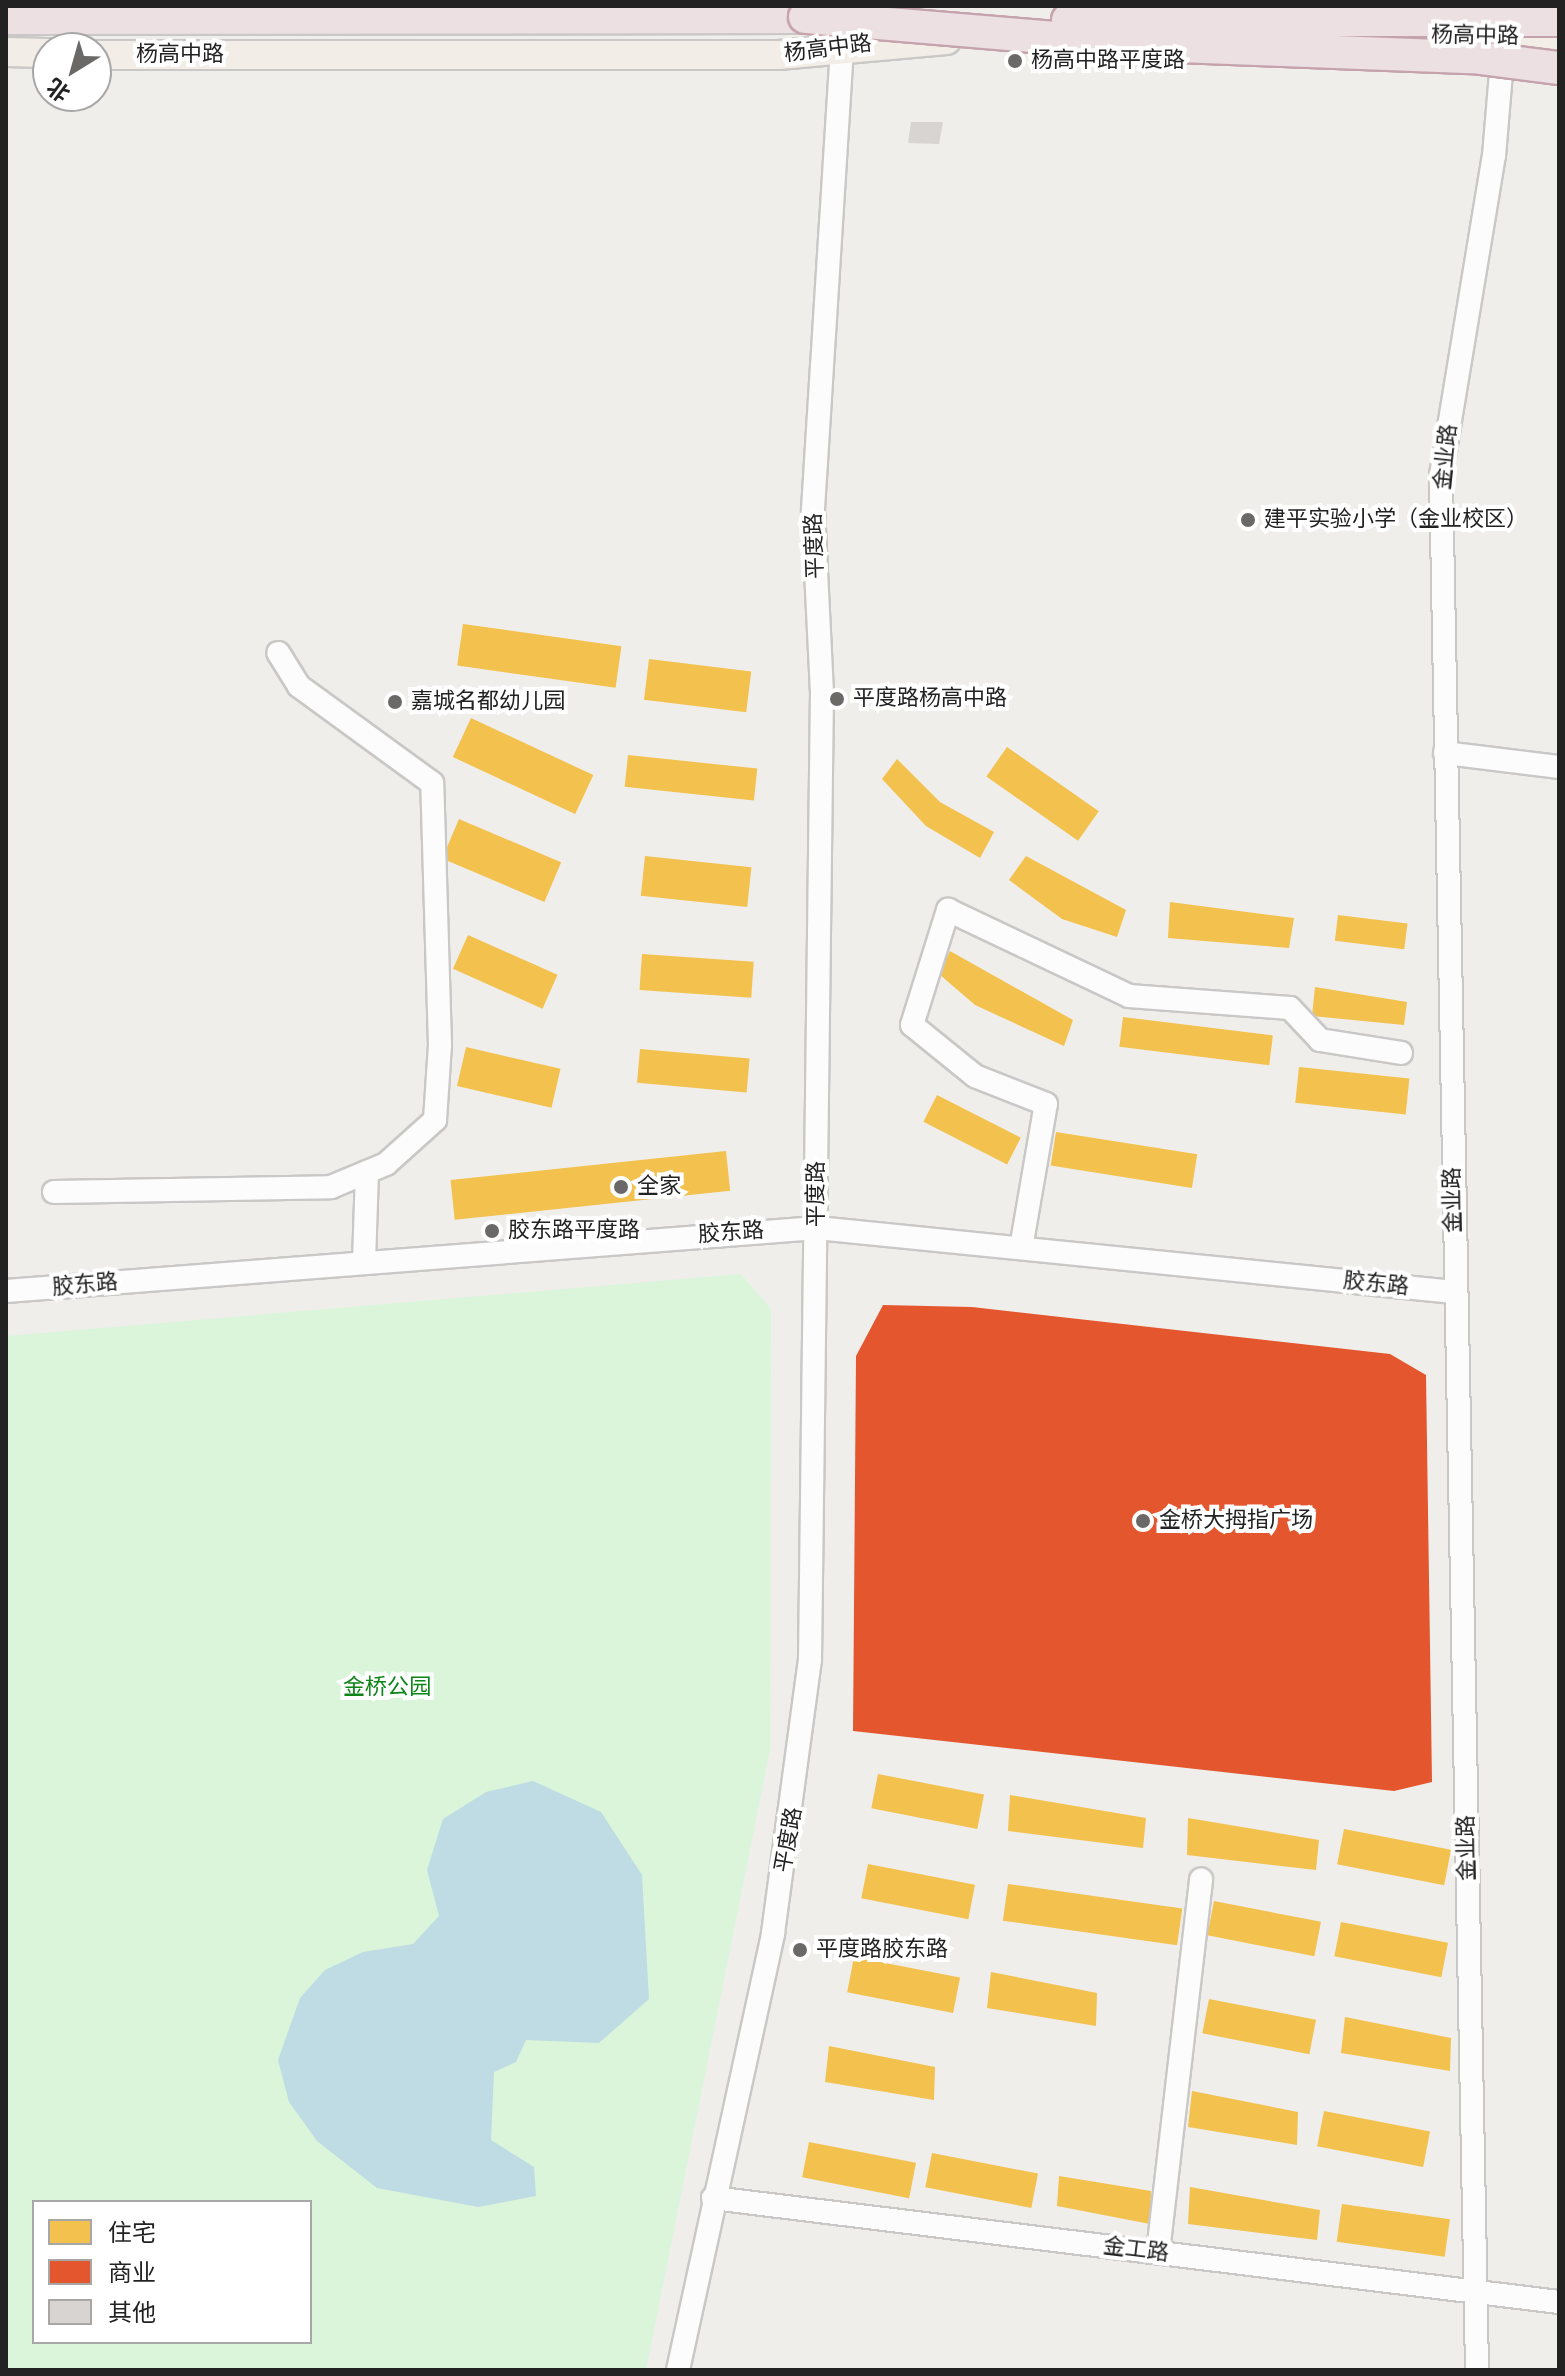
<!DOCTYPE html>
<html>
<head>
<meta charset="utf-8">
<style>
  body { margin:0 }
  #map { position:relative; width:1565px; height:2376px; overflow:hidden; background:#f0eeeb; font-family:"Source Sans 3","Noto Sans SC",sans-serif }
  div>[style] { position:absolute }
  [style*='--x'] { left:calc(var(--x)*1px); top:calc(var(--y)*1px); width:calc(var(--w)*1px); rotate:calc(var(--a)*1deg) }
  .park>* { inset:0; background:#daf5da }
  .water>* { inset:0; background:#bfdbe3 }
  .homes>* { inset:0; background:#f2c14e; transform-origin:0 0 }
  .shops>* { inset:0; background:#e4572e }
  .building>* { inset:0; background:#d7d4d2 }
  .roads { filter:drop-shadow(2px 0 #c9c8c7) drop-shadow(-2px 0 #c9c8c7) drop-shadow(0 2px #c9c8c7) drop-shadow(0 -2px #c9c8c7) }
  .minor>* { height:22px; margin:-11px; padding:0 11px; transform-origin:11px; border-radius:11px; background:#fdfcfc }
  .major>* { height:28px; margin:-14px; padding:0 14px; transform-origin:14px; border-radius:14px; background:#f3ede7 }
  .highway>* { height:32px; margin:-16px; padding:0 16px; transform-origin:16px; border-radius:16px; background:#ece0e2 }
  .bridges { filter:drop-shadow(2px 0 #c5a2ac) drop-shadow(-2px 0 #c5a2ac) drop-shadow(0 2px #c5a2ac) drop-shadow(0 -2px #c5a2ac) }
  .highway-bridge>* { height:32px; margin:-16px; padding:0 16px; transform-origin:16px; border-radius:16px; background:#ece0e2 }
  .dots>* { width:22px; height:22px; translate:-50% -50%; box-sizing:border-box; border:4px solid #fff; border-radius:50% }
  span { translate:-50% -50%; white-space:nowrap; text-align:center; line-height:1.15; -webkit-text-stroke:8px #fff; paint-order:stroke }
  .street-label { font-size:22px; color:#222 }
  .poi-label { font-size:22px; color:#222 }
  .left { translate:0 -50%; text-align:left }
  .park-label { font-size:22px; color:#0c8416 }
  .frame { position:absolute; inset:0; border:8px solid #222; pointer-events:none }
  .legend { position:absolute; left:32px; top:2200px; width:280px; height:144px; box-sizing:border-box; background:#fff; border:2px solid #a7a7a7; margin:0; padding:10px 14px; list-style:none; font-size:24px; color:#222 }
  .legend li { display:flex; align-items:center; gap:16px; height:40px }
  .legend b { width:40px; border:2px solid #a7a7a7 }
  .north { position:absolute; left:32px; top:32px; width:80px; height:80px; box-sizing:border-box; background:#fff; border:2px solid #a7a7a7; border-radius:50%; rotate:217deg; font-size:22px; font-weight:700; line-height:32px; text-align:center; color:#222 }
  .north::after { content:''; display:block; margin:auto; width:28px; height:36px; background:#6a6968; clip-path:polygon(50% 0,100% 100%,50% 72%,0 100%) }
</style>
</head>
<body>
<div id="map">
  <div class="park">
    <i style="clip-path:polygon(evenodd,741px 1274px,771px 1309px,770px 1749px,646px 2370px,6px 2370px,6px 1336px,741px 1274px,34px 2202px,310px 2202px,310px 2342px,34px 2342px,34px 2202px)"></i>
  </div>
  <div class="water">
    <i style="clip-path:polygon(533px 1781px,601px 1812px,642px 1875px,649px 1999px,599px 2043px,526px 2040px,516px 2062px,494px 2072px,491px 2140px,534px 2167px,536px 2196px,478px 2207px,377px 2188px,317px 2141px,289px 2102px,278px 2060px,300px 1998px,325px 1970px,363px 1952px,413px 1944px,439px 1916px,427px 1870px,443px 1819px,486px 1792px)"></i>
  </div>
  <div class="homes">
    <i style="left:463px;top:624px;width:160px;height:42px;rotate:8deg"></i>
    <i style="left:649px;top:659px;width:103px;height:41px;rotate:7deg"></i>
    <i style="left:471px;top:718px;width:135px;height:43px;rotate:25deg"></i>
    <i style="left:1007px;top:747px;width:112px;height:36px;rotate:35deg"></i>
    <i style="left:628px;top:755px;width:130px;height:32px;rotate:6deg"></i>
    <i style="clip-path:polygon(897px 759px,940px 802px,994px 832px,980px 858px,926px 826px,882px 779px)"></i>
    <i style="left:459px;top:819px;width:111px;height:43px;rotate:23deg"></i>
    <i style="left:645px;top:856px;width:107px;height:40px;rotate:6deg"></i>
    <i style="clip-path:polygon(1026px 856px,1126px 910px,1117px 937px,1062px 919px,1009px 880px)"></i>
    <i style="clip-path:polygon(1170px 902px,1294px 918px,1289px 948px,1168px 938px)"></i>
    <i style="left:1338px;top:915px;width:70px;height:26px;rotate:7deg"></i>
    <i style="left:468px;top:935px;width:98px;height:37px;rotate:24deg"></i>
    <i style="clip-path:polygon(950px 951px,1073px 1020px,1064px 1046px,975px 1005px,939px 974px)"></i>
    <i style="left:642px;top:954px;width:112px;height:36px;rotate:4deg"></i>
    <i style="clip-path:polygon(1315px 987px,1407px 1002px,1404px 1025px,1312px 1016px)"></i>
    <i style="left:1123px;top:1017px;width:151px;height:30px;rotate:7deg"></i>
    <i style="left:466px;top:1047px;width:97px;height:40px;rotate:13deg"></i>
    <i style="left:640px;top:1049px;width:110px;height:34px;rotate:5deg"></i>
    <i style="left:1299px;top:1067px;width:111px;height:36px;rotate:6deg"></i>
    <i style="left:937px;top:1095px;width:94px;height:30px;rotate:27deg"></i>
    <i style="left:1056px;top:1132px;width:143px;height:34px;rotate:9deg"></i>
    <i style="left:726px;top:1151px;width:40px;height:277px;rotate:84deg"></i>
    <i style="left:878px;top:1774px;width:108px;height:35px;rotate:11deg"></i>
    <i style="clip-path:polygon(1010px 1795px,1146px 1818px,1143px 1848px,1008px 1831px)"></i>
    <i style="clip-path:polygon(1188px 1818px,1319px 1840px,1316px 1870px,1187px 1855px)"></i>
    <i style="left:1344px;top:1829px;width:109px;height:36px;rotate:11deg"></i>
    <i style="left:868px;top:1864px;width:109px;height:35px;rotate:11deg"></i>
    <i style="left:1008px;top:1884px;width:176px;height:37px;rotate:8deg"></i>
    <i style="left:1214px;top:1901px;width:109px;height:35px;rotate:11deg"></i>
    <i style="left:1341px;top:1922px;width:109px;height:35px;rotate:11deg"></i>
    <i style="left:854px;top:1957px;width:108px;height:36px;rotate:11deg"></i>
    <i style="clip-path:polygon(991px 1972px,1097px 1993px,1096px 2026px,987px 2008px)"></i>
    <i style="left:1209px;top:1999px;width:109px;height:35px;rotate:11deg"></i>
    <i style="clip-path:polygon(1345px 2017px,1451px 2038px,1450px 2071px,1341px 2053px)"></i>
    <i style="clip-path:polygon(829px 2046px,935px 2067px,934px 2100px,825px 2082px)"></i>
    <i style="clip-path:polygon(1192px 2091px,1298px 2112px,1297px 2145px,1188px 2127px)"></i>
    <i style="left:1324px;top:2111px;width:108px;height:36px;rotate:11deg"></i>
    <i style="left:809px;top:2142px;width:109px;height:36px;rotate:11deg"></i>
    <i style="left:932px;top:2153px;width:108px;height:35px;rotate:11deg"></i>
    <i style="clip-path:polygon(1059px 2176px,1151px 2191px,1150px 2224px,1057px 2206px)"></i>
    <i style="clip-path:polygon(1190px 2187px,1320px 2210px,1317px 2240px,1188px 2224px)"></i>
    <i style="left:1342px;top:2204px;width:109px;height:38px;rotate:8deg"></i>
  </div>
  <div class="shops">
    <i style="clip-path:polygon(883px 1305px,972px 1307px,1390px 1354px,1426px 1375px,1432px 1782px,1394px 1791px,853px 1731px,856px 1356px)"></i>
  </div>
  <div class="building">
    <i style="clip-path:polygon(911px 122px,943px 122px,939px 144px,908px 143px)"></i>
  </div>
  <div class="roads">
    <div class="minor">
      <i style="--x:1445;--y:753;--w:115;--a:7"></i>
      <i style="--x:54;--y:1192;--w:277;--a:-1"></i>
      <i style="--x:331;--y:1187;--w:60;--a:-22.7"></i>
      <i style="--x:386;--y:1164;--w:66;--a:-41.9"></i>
      <i style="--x:435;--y:1120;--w:75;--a:-86.2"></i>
      <i style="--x:440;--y:1045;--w:262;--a:-91.7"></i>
      <i style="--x:432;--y:783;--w:165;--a:-143.9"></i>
      <i style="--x:299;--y:686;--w:39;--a:-122"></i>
      <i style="--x:1021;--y:1248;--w:146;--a:-80.2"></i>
      <i style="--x:1046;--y:1104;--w:76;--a:-158.5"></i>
      <i style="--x:975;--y:1076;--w:81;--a:-141"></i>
      <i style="--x:912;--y:1025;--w:121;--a:-72.6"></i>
      <i style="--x:948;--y:910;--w:200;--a:25.4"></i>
      <i style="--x:1129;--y:996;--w:161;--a:4.3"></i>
      <i style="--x:1290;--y:1008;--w:44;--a:46.8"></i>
      <i style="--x:1320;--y:1040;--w:82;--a:9.1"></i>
      <i style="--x:364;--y:1262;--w:90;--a:-88.1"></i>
      <i style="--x:6;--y:1291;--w:813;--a:-4.44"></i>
      <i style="--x:817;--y:1228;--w:640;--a:5.74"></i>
      <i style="--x:713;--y:2198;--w:852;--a:7.01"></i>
      <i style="--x:1158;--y:2252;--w:375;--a:-83.4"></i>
      <i style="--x:678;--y:2370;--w:447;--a:-77.7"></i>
      <i style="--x:773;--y:1933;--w:275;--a:-82.3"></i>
      <i style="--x:810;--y:1660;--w:967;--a:-89.29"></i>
      <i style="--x:822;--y:693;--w:184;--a:-92.8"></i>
      <i style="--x:813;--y:509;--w:477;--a:-86.4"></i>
      <i style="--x:1477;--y:2370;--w:1895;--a:-91.09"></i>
      <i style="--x:1441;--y:475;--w:323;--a:-80.6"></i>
      <i style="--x:1494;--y:156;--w:108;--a:-85.2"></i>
    </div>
    <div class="major">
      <i style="--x:1480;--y:35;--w:79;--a:2.9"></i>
      <i style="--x:6;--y:52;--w:42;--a:1.4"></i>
      <i style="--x:96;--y:55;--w:683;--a:0"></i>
      <i style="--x:779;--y:55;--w:168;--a:-5.1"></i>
    </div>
    <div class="highway">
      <i style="--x:6;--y:18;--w:799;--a:-0.07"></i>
    </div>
  </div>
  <div class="bridges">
    <div class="highway-bridge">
      <i style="--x:805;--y:17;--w:322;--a:4.8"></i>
      <i style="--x:1126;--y:44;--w:346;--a:2.2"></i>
      <i style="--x:1472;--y:57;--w:88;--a:7.2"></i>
      <i style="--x:1068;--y:20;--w:491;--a:0"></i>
    </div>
  </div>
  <div class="dots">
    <i style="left:1015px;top:61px;background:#6a6968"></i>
    <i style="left:1248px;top:520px;background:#6a6968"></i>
    <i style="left:837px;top:699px;background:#6a6968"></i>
    <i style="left:395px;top:702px;background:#6a6968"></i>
    <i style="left:621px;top:1187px;background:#6a6968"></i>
    <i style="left:492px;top:1231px;background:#6a6968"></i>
    <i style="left:1143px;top:1521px;background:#6a6968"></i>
    <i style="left:800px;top:1950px;background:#6a6968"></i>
  </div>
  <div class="street-label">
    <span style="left:1475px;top:36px;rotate:1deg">杨高中路</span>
    <span style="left:828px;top:49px;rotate:-7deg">杨高中路</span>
    <span style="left:180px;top:55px">杨高中路</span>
    <span style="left:1446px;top:457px;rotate:-84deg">金业路</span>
    <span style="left:815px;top:546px;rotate:-92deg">平度路</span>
    <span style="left:817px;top:1194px;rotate:-90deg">平度路</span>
    <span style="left:1453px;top:1200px;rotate:-91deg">金业路</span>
    <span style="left:731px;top:1233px;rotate:-4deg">胶东路</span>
    <span style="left:1376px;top:1284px;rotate:6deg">胶东路</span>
    <span style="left:85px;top:1285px;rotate:-5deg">胶东路</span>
    <span style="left:789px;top:1840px;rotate:-80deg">平度路</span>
    <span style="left:1467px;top:1848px;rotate:-91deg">金业路</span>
    <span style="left:1136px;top:2250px;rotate:7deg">金工路</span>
  </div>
  <div class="poi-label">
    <span class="left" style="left:1031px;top:61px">杨高中路平度路</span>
    <span class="left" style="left:1264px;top:520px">建平实验小学（金业校区）</span>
    <span class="left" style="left:853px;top:699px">平度路杨高中路</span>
    <span class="left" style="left:411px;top:702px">嘉城名都幼儿园</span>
    <span class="left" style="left:637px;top:1187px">全家</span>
    <span class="left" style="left:508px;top:1231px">胶东路平度路</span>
    <span class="left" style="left:1159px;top:1521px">金桥大拇指广场</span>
    <span class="left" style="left:816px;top:1950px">平度路胶东路</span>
  </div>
  <div class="park-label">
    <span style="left:387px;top:1688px">金桥公园</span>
  </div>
  <div class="frame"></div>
  <ul class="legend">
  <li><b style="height:22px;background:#f2c14e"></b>住宅</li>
  <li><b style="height:22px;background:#e4572e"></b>商业</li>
  <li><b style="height:22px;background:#d7d4d2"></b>其他</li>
  </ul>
  <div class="north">北</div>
</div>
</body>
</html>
